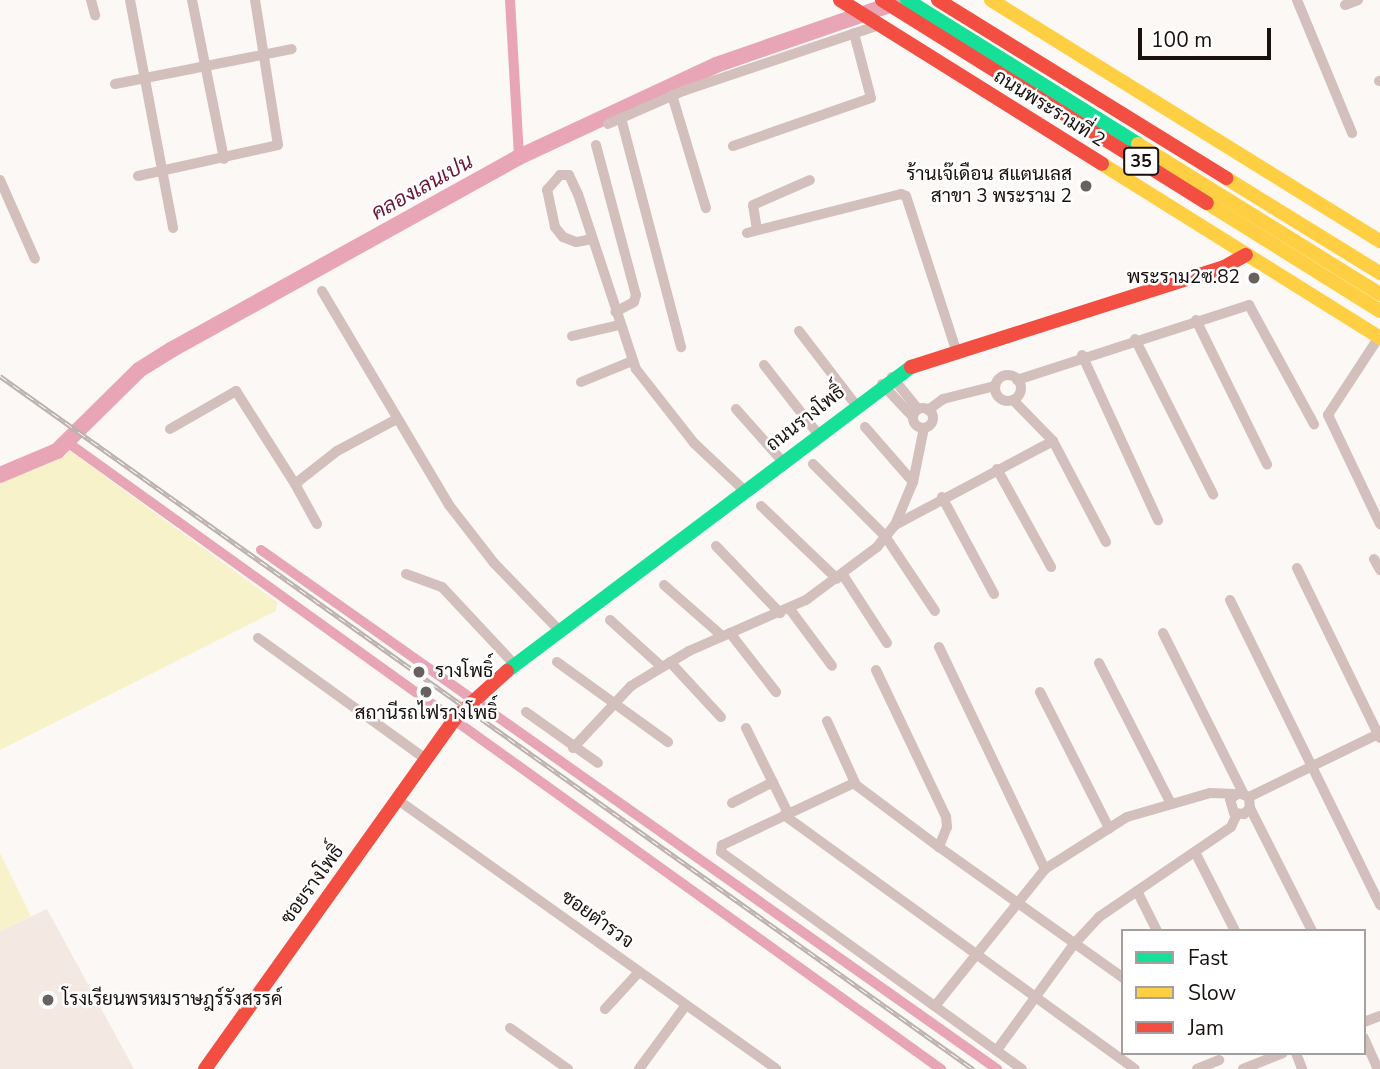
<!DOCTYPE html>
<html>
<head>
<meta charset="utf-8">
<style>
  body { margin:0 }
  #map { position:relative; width:1380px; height:1069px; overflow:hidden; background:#fcf8f5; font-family:"Nunito Sans",Sarabun,sans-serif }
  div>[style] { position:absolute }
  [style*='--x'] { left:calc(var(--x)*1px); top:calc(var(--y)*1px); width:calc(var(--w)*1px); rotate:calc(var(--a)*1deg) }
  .built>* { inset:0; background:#f3e8e2 }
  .green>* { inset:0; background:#f8f2cb }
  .canal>* { height:10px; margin:-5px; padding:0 5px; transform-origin:5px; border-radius:5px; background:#e7a5b5 }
  .river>* { height:16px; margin:-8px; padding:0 8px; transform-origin:8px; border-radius:8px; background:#e7a5b5 }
  .street>* { height:10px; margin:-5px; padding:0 5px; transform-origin:5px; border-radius:5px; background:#d3bfbb }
  .street>.ring { margin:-5px; padding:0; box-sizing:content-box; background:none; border:10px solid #d3bfbb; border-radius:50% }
  .fast>* { height:14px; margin:-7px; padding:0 7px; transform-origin:7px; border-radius:7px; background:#16e098 }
  .slow>* { height:14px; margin:-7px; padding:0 7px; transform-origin:7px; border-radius:7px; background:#ffcf43 }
  .jam>* { height:14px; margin:-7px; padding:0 7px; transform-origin:7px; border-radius:7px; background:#f24e42 }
  .rail>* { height:5px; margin-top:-2.5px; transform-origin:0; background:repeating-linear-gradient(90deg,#fff 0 8px,#bbb1ae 0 16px); box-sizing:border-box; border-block:2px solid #bbb1ae }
  .dots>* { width:19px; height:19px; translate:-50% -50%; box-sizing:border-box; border:4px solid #fff; border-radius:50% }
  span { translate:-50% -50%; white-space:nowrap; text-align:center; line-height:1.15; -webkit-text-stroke:5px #fff; paint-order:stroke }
  .shield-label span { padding:2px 5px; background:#fff; border:2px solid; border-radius:5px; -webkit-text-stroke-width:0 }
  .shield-label { font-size:18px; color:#18110d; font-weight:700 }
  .street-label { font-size:19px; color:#18110d }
  .poi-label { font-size:19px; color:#18110d }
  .right { translate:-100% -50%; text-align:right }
  .left { translate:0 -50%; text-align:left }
  .water-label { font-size:21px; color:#691735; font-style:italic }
  .legend { position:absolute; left:1121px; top:929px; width:245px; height:126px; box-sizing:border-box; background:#fff; border:2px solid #a3a09e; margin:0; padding:9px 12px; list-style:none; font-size:21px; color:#18110d }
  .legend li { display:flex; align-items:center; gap:14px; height:35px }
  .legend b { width:35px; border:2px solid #a3a09e }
  .scale { position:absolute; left:1138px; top:28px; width:133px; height:32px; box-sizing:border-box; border:4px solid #18110d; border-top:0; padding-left:9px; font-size:21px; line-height:24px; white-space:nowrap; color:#18110d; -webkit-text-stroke:5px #fff; paint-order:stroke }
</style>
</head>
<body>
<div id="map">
  <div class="built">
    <i style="clip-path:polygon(47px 909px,134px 1069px,0 1069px,0 931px)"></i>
  </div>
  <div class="green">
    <i style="clip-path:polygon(69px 450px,277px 602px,276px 611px,0 750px,0 481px)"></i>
    <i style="clip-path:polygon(0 853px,31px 916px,0 931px)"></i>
  </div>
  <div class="canal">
    <i style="--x:510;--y:0;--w:157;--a:86.7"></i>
    <i style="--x:67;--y:442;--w:1076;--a:35.66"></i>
    <i style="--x:261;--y:550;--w:901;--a:35.19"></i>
  </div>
  <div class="river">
    <i style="--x:0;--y:475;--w:62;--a:-22.8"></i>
    <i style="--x:57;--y:451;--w:115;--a:-44.6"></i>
    <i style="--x:139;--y:370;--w:38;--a:-32"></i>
    <i style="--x:171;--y:350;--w:398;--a:-29"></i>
    <i style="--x:519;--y:157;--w:217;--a:-25"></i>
    <i style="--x:716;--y:65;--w:193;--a:-19.1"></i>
  </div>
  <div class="street">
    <i style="--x:91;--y:0;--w:16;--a:75"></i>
    <i style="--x:130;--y:0;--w:232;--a:79.3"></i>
    <i style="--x:192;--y:0;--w:162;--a:78.6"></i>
    <i style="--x:1297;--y:0;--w:144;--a:67.5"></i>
    <i style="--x:1345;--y:5;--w:14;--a:-21"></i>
    <i style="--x:1379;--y:81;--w:1;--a:0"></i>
    <i style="--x:115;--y:84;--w:180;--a:-11.2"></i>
    <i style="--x:672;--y:95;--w:118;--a:73.3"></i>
    <i style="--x:621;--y:118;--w:237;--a:75.3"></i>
    <i style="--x:608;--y:124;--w:82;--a:-23.7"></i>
    <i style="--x:683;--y:91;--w:207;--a:-18.6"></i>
    <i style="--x:596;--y:145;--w:155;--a:75.1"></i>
    <i style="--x:636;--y:295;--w:7;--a:106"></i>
    <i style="--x:634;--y:302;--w:21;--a:152"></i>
    <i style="--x:733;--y:146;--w:146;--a:-19.2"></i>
    <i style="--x:871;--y:98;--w:67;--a:-104.7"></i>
    <i style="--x:138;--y:176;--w:143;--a:-12.5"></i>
    <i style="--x:278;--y:145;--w:147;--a:-99"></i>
    <i style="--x:0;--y:180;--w:86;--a:66.1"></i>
    <i style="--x:757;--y:230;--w:25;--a:-99"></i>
    <i style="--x:753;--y:205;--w:62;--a:-23.7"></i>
    <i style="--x:747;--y:233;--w:159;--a:-14.2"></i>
    <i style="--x:901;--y:194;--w:5;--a:22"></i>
    <i style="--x:906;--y:196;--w:162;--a:72"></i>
    <i style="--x:592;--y:239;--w:16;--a:169"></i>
    <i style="--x:576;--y:242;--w:14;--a:-159"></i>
    <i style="--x:563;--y:237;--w:13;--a:-129"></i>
    <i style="--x:555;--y:227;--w:38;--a:-102"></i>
    <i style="--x:547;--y:190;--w:20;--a:-49"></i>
    <i style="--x:560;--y:175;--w:9;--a:0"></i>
    <i style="--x:569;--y:175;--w:21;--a:65"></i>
    <i style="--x:578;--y:194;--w:184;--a:71.7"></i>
    <i style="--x:636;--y:369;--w:94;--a:51.9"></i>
    <i style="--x:694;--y:443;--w:70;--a:43.3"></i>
    <i style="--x:322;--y:291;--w:249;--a:59.3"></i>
    <i style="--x:449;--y:505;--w:73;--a:52.2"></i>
    <i style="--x:494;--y:563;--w:95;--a:45.9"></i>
    <i style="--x:1196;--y:320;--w:161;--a:63.8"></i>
    <i style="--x:799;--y:331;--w:93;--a:52.4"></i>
    <i style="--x:572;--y:336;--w:48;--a:-13.2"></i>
    <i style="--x:1379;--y:337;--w:93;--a:123.2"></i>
    <i style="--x:1328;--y:415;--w:121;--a:64.5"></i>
    <i style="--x:1135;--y:339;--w:174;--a:63.3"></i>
    <i style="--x:1082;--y:355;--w:182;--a:65.3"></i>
    <i style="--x:764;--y:365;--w:88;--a:52"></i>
    <i class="ring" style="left:995px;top:375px;width:16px;height:16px"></i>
    <i style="--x:892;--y:377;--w:41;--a:50.9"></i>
    <i style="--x:1017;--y:380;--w:244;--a:-17.9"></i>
    <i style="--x:1249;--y:305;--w:136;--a:61.4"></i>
    <i style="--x:581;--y:382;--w:55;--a:-22.4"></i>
    <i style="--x:882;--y:384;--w:45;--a:46.8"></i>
    <i style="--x:1013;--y:400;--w:57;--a:45.7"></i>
    <i style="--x:1053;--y:441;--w:114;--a:62.3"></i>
    <i class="ring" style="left:913px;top:408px;width:10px;height:10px"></i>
    <i style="--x:736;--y:409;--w:71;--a:48.4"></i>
    <i style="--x:928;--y:410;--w:19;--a:-36"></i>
    <i style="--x:943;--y:399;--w:54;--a:-14"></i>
    <i style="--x:865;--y:427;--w:73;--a:48.9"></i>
    <i style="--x:170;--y:429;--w:76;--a:-29.9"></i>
    <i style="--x:236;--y:391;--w:110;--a:57.6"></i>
    <i style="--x:813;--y:464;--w:102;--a:45"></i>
    <i style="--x:885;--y:536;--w:90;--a:56.3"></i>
    <i style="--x:997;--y:469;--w:112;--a:61.1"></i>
    <i style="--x:942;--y:497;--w:110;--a:61.8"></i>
    <i style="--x:761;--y:506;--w:105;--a:43.8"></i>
    <i style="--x:317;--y:524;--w:46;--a:-118.8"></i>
    <i style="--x:295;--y:484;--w:53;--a:-38.2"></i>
    <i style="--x:337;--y:451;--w:66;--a:-28.1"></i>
    <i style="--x:895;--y:525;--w:179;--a:-28"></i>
    <i style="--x:716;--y:546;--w:93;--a:46.3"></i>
    <i style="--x:1374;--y:559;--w:13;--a:61"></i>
    <i style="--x:1297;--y:568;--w:189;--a:64"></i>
    <i style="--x:406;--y:574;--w:38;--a:20"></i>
    <i style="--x:442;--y:587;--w:107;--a:46.9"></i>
    <i style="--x:843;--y:575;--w:81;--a:57.1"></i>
    <i style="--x:664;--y:585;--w:77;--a:41.3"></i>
    <i style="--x:1230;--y:600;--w:340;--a:63.8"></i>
    <i style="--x:789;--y:608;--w:72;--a:53.4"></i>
    <i style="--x:610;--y:620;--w:70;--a:42.1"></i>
    <i style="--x:730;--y:633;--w:75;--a:52.1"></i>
    <i style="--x:1163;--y:633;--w:179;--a:63.4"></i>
    <i style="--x:258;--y:638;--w:207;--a:35.8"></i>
    <i style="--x:939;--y:647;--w:246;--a:64.5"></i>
    <i style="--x:557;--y:662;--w:137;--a:35.8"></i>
    <i style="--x:670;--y:662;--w:75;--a:47.2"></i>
    <i style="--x:1099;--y:663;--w:158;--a:62.9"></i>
    <i style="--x:876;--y:670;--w:163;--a:64.5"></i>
    <i style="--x:946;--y:817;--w:10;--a:84"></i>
    <i style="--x:947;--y:827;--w:22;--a:112"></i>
    <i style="--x:939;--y:847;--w:226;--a:35.4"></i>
    <i style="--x:1040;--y:692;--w:153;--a:63.1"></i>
    <i style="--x:526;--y:712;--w:88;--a:35.3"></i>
    <i style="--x:827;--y:721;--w:70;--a:65.6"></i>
    <i style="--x:856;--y:785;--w:104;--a:36.8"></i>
    <i style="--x:746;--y:728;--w:95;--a:63.7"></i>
    <i style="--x:573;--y:748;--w:85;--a:-46.9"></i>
    <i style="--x:631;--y:686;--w:68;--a:-31.1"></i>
    <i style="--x:689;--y:651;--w:128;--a:-23.6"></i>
    <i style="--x:806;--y:600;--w:89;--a:-36.7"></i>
    <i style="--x:877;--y:547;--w:28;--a:-51"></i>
    <i style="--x:895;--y:525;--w:47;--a:-67.3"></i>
    <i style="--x:913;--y:482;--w:55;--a:-78.5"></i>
    <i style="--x:854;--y:783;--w:146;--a:154.8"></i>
    <i style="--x:722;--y:845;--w:7;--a:98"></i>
    <i style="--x:721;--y:852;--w:371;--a:35.8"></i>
    <i style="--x:1249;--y:797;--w:146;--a:-26"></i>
    <i style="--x:398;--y:800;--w:464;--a:35.4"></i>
    <i style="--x:732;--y:803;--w:46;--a:-27.1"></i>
    <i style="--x:1250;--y:808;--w:8;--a:135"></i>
    <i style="--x:1244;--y:814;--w:10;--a:-174"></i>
    <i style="--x:1234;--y:813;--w:15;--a:-106"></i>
    <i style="--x:1230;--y:799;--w:11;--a:-34"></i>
    <i style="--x:1239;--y:793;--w:11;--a:22"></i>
    <i style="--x:1249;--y:797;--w:11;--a:85"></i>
    <i style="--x:1250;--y:808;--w:138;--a:63.2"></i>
    <i style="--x:784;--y:815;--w:433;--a:35.9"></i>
    <i style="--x:1195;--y:852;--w:89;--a:63.1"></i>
    <i style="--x:1137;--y:891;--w:45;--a:63.4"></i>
    <i style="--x:935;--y:1006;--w:176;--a:-51.2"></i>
    <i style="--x:1045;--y:869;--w:97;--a:-32.4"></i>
    <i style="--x:1127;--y:817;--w:86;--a:-16.1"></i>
    <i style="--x:1210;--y:793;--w:25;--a:2"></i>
    <i style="--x:605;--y:1009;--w:50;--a:-47.4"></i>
    <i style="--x:1364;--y:1022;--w:17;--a:-21"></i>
    <i style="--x:510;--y:1028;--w:71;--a:35.3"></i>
    <i style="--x:1364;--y:1038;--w:34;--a:66"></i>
    <i style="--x:997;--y:1050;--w:131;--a:-54"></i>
    <i style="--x:1074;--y:944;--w:37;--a:-47"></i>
    <i style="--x:1099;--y:917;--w:160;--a:-34.3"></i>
    <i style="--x:1231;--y:827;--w:14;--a:-65"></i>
    <i style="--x:1296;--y:1053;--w:17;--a:69"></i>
    <i style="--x:639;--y:1069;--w:79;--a:-53.7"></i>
    <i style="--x:1197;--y:1069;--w:24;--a:-22"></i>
    <i style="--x:1243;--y:1069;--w:43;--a:-21.8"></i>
  </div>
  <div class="fast">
    <i style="--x:907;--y:0;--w:272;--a:31.9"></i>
    <i style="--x:507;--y:671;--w:506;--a:-36.96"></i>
  </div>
  <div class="slow">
    <i style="--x:991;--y:0;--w:458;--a:31.8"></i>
    <i style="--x:1138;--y:144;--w:285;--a:31.8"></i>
    <i style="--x:1102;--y:164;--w:328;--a:32"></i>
    <i style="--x:1226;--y:178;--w:181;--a:31.7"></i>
    <i style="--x:1207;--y:203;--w:204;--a:32"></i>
  </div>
  <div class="jam">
    <i style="--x:840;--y:0;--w:309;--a:32"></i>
    <i style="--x:882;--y:0;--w:383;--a:32"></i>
    <i style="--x:938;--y:0;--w:339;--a:31.7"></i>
    <i style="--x:911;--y:367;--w:329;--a:-17.7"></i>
    <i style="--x:1224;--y:267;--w:25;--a:-29"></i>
    <i style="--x:205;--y:1069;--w:431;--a:-54.5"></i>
    <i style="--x:455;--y:718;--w:70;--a:-42.1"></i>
  </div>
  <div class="rail">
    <i style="--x:0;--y:376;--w:1195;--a:35.46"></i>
  </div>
  <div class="dots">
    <i style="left:1086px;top:186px;background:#68625e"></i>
    <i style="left:1254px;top:278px;background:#68625e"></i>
    <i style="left:419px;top:672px;background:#68625e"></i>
    <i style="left:426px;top:692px;background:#68625e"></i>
    <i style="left:48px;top:1000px;background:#68625e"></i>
  </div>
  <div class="shield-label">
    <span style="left:1141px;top:161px">35</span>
  </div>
  <div class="street-label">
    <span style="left:1049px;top:109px;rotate:32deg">ถนนพระรามที่ 2</span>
    <span style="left:806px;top:419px;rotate:-38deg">ถนนรางโพธิ์</span>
    <span style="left:313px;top:885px;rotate:-54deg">ซอยรางโพธิ์</span>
    <span style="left:597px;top:920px;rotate:36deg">ซอยตำรวจ</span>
  </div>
  <div class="poi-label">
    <span class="right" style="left:1072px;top:186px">ร้านเจ๊เดือน สแตนเลส<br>สาขา 3 พระราม 2</span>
    <span class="right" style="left:1240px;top:278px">พระราม2ซ.82</span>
    <span class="left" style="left:435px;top:672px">รางโพธิ์</span>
    <span style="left:426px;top:714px">สถานีรถไฟรางโพธิ์</span>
    <span class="left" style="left:62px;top:1000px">โรงเรียนพรหมราษฎร์รังสรรค์</span>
  </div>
  <div class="water-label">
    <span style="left:422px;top:187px;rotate:-29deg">คลองเลนเปน</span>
  </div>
  <ul class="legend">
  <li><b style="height:9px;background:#16e098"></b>Fast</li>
  <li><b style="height:9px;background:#ffcf43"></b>Slow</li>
  <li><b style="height:9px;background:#f24e42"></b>Jam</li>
  </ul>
  <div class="scale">100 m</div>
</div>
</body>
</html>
